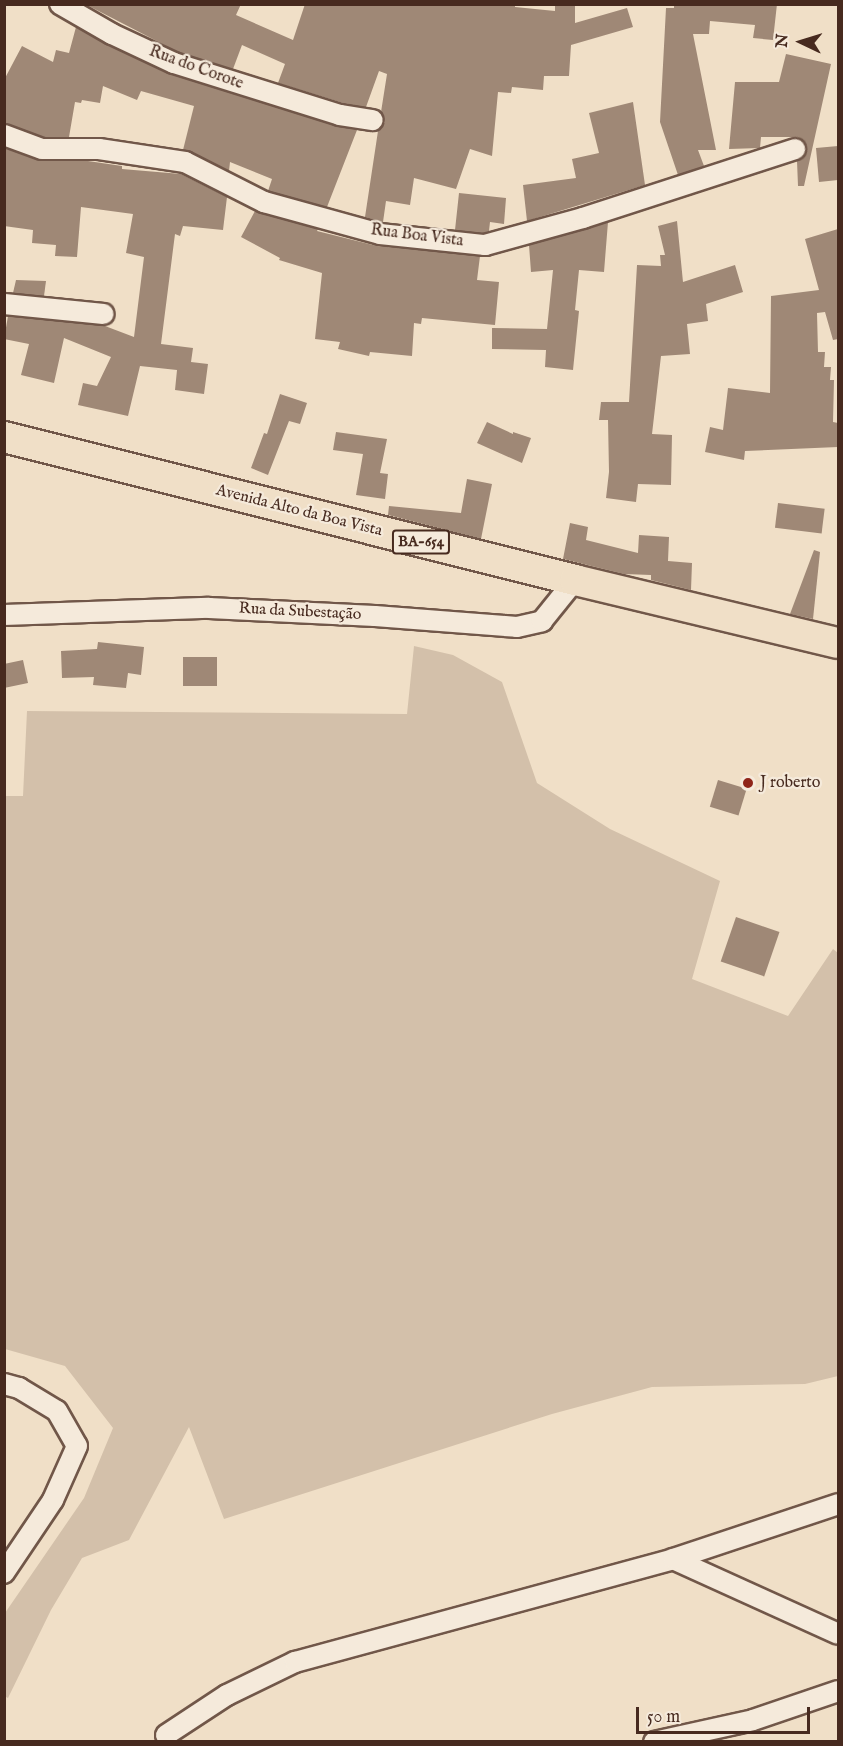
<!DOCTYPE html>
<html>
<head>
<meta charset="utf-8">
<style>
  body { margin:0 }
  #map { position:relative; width:843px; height:1746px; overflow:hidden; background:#f0dfc7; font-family:"IM FELL English",serif }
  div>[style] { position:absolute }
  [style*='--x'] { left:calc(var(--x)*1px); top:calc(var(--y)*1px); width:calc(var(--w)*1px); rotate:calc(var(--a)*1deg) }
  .green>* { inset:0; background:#d3c0aa }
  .building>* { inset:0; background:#9f8876; transform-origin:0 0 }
  .roads { filter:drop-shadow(2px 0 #715749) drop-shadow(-2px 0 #715749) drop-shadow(0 2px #715749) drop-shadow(0 -2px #715749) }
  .minor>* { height:20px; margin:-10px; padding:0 10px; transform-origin:10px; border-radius:10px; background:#f5eadb }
  .primary>* { height:30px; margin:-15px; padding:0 15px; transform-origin:15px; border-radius:15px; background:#f0dfc7 }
  .dots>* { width:16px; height:16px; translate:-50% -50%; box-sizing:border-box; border:3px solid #f5eadb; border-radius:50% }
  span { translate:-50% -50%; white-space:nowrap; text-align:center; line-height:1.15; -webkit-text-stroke:4.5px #f5eadb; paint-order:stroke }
  .shield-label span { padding:2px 4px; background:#f5eadb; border:2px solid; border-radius:4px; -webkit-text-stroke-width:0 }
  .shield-label { font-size:15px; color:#472a1f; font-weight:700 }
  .street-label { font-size:16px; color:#472a1f }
  .poi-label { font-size:16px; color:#472a1f }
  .left { translate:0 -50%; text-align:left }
  .frame { position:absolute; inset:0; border:6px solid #472a1f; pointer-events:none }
  .north { position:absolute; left:771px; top:12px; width:60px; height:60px; -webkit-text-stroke:4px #f5eadb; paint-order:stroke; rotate:274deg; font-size:16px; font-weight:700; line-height:24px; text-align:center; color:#472a1f }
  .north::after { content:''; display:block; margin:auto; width:21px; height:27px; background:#472a1f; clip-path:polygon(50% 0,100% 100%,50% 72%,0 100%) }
  .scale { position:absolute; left:636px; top:1707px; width:174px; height:27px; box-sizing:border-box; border:3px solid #472a1f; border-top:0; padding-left:8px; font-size:18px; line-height:21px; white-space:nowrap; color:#472a1f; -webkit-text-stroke:4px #f5eadb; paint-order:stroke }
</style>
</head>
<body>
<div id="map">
  <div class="green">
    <i style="clip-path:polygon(414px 646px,453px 655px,502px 682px,537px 783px,610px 829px,720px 881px,692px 979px,788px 1016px,833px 949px,838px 953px,838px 1376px,805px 1384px,652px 1387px,552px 1414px,224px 1519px,189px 1427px,129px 1540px,82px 1558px,51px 1610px,8px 1698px,4px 1696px,5px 1613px,84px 1498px,113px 1428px,65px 1366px,5px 1349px,4px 796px,23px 796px,27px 711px,407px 714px)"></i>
  </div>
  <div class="building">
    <i style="clip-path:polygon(85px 4px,241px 4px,236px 15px,293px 40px,305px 4px,515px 4px,515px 7px,555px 11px,555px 4px,575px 4px,575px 23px,627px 8px,633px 27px,571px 45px,569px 76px,544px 76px,543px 90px,512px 87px,511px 93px,498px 92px,492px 156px,470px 149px,456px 189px,414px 178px,410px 205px,386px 201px,383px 222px,365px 217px,378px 131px,385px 122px,381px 112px,387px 74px,379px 71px,366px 107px,343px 103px,278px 83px,285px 64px,242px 45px,233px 69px,178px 52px)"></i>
    <i style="clip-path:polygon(674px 4px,777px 4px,773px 40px,753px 38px,755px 25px,710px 21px,709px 34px,693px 34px,716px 150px,698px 150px,704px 166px,678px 175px,660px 122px,666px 8px,674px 8px)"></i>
    <i style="clip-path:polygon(76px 27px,170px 74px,336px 126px,357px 130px,327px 207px,268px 191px,272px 179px,230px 162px,229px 171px,183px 150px,194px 106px,141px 91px,137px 100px,103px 86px,100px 103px,82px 100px,81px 103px,75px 102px,69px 137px,44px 137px,4px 123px,4px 80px,22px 46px,53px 62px,56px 50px,69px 53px)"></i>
    <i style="clip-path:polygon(786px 54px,831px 64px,804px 186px,798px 186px,797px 161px,804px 157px,807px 146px,798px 137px,761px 137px,760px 148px,729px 149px,735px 82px,779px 82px)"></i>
    <i style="clip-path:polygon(633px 102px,645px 185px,527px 221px,523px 185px,576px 178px,572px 159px,599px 153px,589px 113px)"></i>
    <i style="clip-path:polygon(838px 146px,838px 180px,819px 182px,816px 148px)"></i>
    <i style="clip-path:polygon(4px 148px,42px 161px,88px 161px,122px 166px,122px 169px,181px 174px,227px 197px,223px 230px,183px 226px,180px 236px,175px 234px,161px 344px,193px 348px,191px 362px,208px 364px,204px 394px,175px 390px,177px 370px,140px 366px,128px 416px,78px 405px,83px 383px,97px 386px,111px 357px,64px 338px,54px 383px,21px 375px,29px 344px,4px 339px,8px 316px,105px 326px,134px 337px,144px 257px,126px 253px,133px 214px,81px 207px,77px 257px,55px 256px,56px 245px,32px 243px,33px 230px,4px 226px)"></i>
    <i style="clip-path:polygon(459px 193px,506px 198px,504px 224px,490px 222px,489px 231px,484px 233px,455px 230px)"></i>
    <i style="clip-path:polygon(255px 211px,318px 229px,317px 231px,377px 246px,480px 256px,477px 280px,499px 282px,495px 325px,422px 318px,421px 324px,414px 323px,412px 356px,370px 352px,369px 356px,338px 349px,340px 342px,315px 339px,322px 273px,279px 260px,280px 258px,241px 237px)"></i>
    <i style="clip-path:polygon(677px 221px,683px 282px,735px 265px,743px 292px,706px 304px,708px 321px,687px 324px,690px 354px,661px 356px,652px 434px,672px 435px,671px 485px,638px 484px,636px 502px,606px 498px,609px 472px,608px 420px,599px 420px,601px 402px,629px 402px,637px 265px,661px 266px,660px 255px,665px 255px,658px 226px)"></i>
    <i style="clip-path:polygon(608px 222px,604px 272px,579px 270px,575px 310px,579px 311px,573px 370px,545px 367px,546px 350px,492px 349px,492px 328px,547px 329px,553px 270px,531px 272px,529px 245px)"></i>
    <i style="clip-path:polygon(838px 229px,838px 339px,833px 340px,825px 312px,817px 313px,818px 352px,825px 352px,824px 367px,831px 367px,830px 380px,834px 380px,833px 422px,838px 423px,838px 447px,745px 451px,744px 460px,705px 452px,710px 427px,723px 430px,728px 388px,770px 393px,771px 296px,819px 290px,805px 239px)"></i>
    <i style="clip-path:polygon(16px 280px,46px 281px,44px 296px,13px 293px)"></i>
    <i style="clip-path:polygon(280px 394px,307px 403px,300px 424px,289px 421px,268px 475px,251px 468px,264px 433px,267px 434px)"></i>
    <i style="clip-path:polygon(487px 422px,513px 434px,513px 432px,531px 438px,522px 463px,477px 443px)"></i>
    <i style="clip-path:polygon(336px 432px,387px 439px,380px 473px,388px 474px,385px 499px,356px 495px,363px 454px,333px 450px)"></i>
    <i style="clip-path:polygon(467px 479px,492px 484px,481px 539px,388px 515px,389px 506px,461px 513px)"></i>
    <i style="left:778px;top:503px;width:47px;height:25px;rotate:7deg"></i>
    <i style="clip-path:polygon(570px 523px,588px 527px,586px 540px,638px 553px,639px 535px,669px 537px,668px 561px,692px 563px,691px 590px,651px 580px,651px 575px,624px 574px,563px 559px)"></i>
    <i style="clip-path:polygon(814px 550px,820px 552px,813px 619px,790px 614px)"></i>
    <i style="clip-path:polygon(98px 642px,144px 647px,141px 675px,128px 673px,126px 688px,93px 685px,94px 677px,62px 678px,61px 651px,97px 649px)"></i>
    <i style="left:217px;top:657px;width:29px;height:34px;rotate:90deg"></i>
    <i style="clip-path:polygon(23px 660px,28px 683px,4px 688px,4px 664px)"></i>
    <i style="left:718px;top:780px;width:30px;height:28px;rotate:17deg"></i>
    <i style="left:736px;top:917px;width:46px;height:47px;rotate:19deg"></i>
  </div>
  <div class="roads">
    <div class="minor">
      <i style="--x:60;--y:4;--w:60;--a:30"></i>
      <i style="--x:112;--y:34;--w:68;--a:25.1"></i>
      <i style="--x:174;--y:63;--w:174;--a:17.4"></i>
      <i style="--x:340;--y:115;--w:33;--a:9"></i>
      <i style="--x:4;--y:135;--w:40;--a:20.2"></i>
      <i style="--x:42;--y:149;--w:57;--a:0"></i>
      <i style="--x:99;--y:149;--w:87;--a:8.6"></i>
      <i style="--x:185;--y:162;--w:89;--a:26.9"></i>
      <i style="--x:264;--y:202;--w:120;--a:15.4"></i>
      <i style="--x:380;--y:234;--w:106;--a:6"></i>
      <i style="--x:485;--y:245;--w:102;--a:-15.4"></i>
      <i style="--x:583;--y:218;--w:223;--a:-18"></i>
      <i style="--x:4;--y:304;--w:100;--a:5.7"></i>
      <i style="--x:4;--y:615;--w:205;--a:-2"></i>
      <i style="--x:209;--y:608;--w:166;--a:2.8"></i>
      <i style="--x:375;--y:616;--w:142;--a:4.4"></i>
      <i style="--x:517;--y:627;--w:26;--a:-13"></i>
      <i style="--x:542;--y:621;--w:53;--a:-51.2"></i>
      <i style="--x:4;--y:1384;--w:16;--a:15"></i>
      <i style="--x:19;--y:1388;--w:44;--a:31.2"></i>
      <i style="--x:57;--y:1411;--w:40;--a:60.3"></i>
      <i style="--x:77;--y:1446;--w:59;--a:114"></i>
      <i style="--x:53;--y:1500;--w:88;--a:123.9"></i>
      <i style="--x:673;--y:1559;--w:181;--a:24.4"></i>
      <i style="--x:166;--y:1735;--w:73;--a:-33.3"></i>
      <i style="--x:227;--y:1695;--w:76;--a:-25.9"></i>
      <i style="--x:295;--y:1662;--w:392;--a:-15.2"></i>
      <i style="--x:673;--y:1559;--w:174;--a:-18.4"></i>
      <i style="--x:654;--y:1742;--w:101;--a:-12.5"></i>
      <i style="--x:753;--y:1720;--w:90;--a:-18.8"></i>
    </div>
    <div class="primary">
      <i style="--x:4;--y:437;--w:589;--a:14.06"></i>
      <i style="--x:575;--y:580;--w:270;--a:13.5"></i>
    </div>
  </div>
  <div class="dots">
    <i style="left:748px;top:783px;background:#8f2418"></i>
  </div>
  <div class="shield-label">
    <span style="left:421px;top:542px">BA-654</span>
  </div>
  <div class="street-label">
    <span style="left:196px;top:68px;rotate:20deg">Rua do Corote</span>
    <span style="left:417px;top:236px;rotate:7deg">Rua Boa Vista</span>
    <span style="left:299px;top:511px;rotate:14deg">Avenida Alto da Boa Vista</span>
    <span style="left:300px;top:612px;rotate:3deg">Rua da Subestação</span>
  </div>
  <div class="poi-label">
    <span class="left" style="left:760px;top:783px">J roberto</span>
  </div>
  <div class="frame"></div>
  <div class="north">N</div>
  <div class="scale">50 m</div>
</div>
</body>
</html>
